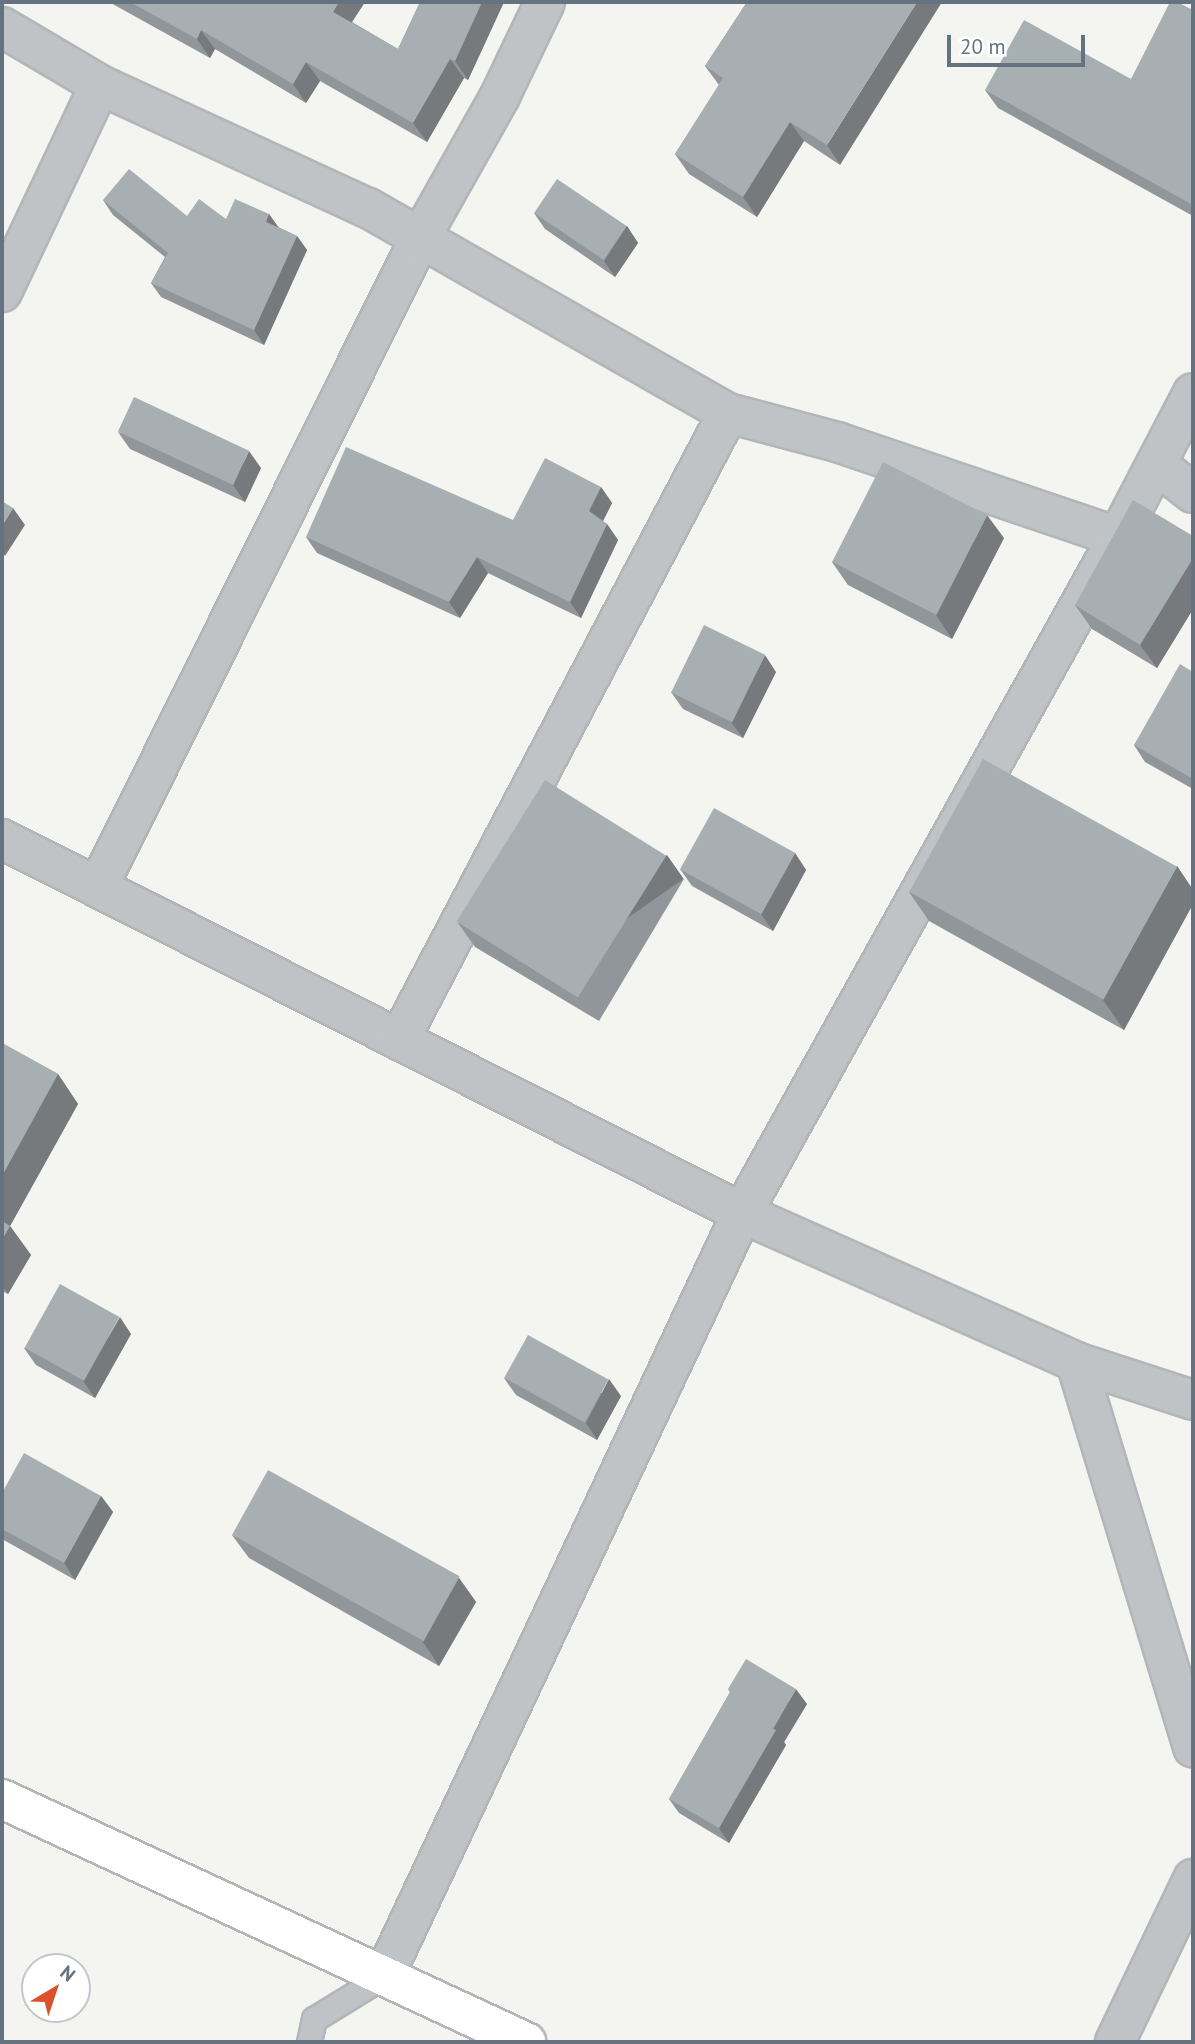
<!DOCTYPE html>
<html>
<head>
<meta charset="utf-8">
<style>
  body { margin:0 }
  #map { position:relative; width:1195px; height:2044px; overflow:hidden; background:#f4f4f0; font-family:"PT Sans",sans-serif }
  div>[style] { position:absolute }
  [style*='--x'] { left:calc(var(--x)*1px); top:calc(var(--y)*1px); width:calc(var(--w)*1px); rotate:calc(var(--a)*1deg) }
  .roads { filter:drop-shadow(2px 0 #b2b6b9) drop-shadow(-2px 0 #b2b6b9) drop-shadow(0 2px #b2b6b9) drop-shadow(0 -2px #b2b6b9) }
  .service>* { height:23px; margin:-11.5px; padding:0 11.5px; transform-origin:11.5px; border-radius:11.5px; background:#bfc3c6 }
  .minor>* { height:38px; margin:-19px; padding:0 19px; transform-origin:19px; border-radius:19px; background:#bfc3c6 }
  .primary>* { height:38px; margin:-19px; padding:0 19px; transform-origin:19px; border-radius:19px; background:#fff }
  .wall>* { inset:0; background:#90969a }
  .shaded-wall>* { inset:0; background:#767a7d; transform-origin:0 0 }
  .building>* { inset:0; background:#a8afb3; transform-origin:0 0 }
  span { translate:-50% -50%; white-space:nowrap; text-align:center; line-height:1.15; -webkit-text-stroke:7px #fff; paint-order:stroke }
  .frame { position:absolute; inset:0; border:4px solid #64737f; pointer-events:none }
  .north { position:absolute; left:21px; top:1953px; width:70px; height:70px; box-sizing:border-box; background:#fff; border:2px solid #c1c7cc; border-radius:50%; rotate:39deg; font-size:19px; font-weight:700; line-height:28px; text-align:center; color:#64737f }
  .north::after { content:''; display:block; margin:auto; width:24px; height:32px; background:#db5129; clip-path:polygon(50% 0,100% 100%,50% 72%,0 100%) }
  .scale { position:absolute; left:947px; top:35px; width:138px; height:32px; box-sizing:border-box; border:4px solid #64737f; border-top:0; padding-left:9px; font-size:21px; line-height:24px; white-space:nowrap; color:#64737f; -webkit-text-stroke:5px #fff; paint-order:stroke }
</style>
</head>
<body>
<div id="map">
  <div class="roads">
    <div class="service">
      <i style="--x:309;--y:2042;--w:24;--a:-78"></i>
      <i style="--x:314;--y:2019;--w:82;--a:-31.6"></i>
    </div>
    <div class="minor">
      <i style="--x:2;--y:27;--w:114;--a:30.6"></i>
      <i style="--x:100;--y:85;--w:295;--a:24.7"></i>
      <i style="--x:368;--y:208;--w:414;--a:29.7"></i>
      <i style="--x:728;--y:413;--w:113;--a:14.9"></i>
      <i style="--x:837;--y:442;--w:297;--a:18.7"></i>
      <i style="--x:2;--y:292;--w:229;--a:-64.7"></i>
      <i style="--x:1156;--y:464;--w:47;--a:38.1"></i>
      <i style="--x:2;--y:839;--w:829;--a:26.81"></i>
      <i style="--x:742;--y:1213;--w:366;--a:24"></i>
      <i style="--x:1076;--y:1362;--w:403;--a:73.1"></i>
      <i style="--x:98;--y:887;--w:722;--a:-63.61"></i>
      <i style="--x:419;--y:240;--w:165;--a:-60.6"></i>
      <i style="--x:500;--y:96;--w:104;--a:-64.4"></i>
      <i style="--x:399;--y:1040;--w:708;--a:-62.31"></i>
      <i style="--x:1076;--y:1362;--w:123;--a:18"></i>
      <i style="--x:384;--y:1976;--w:843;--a:-64.86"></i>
      <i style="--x:742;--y:1213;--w:774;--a:-60.92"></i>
      <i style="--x:1118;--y:537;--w:162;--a:-62.5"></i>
      <i style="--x:1115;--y:2042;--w:181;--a:-64.4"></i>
    </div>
    <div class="primary">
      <i style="--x:2;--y:1799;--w:578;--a:24.88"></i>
    </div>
  </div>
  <div class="wall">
    <i style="clip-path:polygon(109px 2px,365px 2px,352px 22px,398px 49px,420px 2px,504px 2px,468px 80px,464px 78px,427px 142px,320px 81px,306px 103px,215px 49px,210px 58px)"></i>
    <i style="clip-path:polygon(747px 2px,840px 165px,804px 141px,757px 217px,689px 174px,675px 154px,719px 85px,705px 66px)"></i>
    <i style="clip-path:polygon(1193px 10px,1193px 216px,998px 108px,985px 90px,1131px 79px)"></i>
    <i style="clip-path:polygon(103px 200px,187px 216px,226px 219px,269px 214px,278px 227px,297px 236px,307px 250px,264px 345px,161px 297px,151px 283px,165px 257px,113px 215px)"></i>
    <i style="clip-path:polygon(534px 213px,627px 226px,638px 243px,615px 277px,545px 229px)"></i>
    <i style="clip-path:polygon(118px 432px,261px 468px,245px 502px,130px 449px)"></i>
    <i style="clip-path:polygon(601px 487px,612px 503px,603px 521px,607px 524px,618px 540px,581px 618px,488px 573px,460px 618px,317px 553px,306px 537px,513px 520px)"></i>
    <i style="clip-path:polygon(1193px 536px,1193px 609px,1157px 668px,1092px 629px,1075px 605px)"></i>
    <i style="clip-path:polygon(1004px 538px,952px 639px,848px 585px,832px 562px)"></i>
    <i style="clip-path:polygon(776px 672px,743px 738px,683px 709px,671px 692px)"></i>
    <i style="clip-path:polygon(1193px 672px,1193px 789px,1145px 762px,1134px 745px)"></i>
    <i style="clip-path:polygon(795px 853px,806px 870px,773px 931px,692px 886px,680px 869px)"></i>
    <i style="clip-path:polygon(1177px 866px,1193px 890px,1193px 904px,1124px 1030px,929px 921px,909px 892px)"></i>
    <i style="clip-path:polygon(684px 879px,599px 1021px,475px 947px,458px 923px)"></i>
    <i style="clip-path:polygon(2px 1043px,58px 1074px,78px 1104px,10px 1226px,31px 1255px,8px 1294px,2px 1291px)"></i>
    <i style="clip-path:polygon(131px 1334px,95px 1398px,36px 1365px,24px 1348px)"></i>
    <i style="clip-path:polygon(504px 1378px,621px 1396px,597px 1440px,516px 1395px)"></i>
    <i style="clip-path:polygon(2px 1493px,101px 1496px,113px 1512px,75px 1580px,2px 1539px)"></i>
    <i style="clip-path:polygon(232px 1535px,459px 1578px,476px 1602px,439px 1666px,249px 1558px)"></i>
    <i style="clip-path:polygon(728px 1689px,807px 1704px,784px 1742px,786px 1745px,729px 1843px,679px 1813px,669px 1799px,730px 1692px)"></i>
  </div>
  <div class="shaded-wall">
    <i style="clip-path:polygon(339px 2px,365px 2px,346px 31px,333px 12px)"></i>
    <i style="clip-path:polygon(482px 2px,504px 2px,468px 80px,455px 61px)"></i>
    <i style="clip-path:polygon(917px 2px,942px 2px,840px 165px,827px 145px)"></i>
    <i style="clip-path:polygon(201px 30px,215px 49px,210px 58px,197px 39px)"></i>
    <i style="clip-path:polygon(450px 59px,464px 78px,427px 142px,413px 123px)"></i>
    <i style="clip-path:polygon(306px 62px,320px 81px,306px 103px,293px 84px)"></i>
    <i style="clip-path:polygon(790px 122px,804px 141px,757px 217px,743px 197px)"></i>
    <i style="clip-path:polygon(269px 214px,279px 228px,266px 222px)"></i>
    <i style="clip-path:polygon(627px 226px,638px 243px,615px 277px,604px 261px)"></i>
    <i style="clip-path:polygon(297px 236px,307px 250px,264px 345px,254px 330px)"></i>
    <i style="clip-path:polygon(249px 451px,261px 468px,245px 502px,233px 485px)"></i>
    <i style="clip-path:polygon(601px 487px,612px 503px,600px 527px,589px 511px)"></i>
    <i style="clip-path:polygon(13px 508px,25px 525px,5px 556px,2px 551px,2px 526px)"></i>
    <i style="clip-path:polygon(987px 515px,1004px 538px,952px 639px,936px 615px)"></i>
    <i style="clip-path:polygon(607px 524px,618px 540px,581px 618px,570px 602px)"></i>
    <i style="clip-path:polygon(477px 557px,488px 573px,460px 618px,449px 602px)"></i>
    <i style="clip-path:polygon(1193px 558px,1193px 609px,1157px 668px,1140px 645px)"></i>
    <i style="clip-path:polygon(765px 655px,776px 672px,743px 738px,731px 722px)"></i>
    <i style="clip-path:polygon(795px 853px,806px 870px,773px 931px,761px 914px)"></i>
    <i style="left:667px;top:855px;width:29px;height:165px;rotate:55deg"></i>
    <i style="clip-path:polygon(1177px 866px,1193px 890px,1193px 904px,1124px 1030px,1103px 1000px)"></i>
    <i style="clip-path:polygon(58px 1074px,78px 1104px,10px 1226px,31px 1255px,8px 1294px,2px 1285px,2px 1176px)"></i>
    <i style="clip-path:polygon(120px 1317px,131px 1334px,95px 1398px,83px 1381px)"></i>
    <i style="clip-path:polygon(609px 1379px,621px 1396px,597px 1440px,586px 1423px)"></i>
    <i style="clip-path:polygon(101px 1496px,113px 1512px,75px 1580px,64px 1563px)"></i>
    <i style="clip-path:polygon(459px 1578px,476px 1602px,439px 1666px,423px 1642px)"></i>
    <i style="clip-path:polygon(796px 1689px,807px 1704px,784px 1742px,786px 1745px,729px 1843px,719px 1828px,773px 1729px)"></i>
  </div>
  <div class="building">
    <i style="clip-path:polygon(130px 2px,339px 2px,333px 12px,398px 49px,420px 2px,482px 2px,455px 61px,450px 59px,413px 123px,306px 62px,293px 84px,201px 30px,197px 39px)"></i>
    <i style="clip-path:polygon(747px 2px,917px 2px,827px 145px,790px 122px,743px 197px,675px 154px,723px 78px,705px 66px)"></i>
    <i style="clip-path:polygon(1170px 2px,1177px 2px,1193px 10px,1193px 205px,985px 90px,1024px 20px,1131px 79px)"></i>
    <i style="clip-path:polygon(129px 169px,187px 216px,199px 199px,226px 219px,235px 199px,269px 214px,266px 222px,297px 236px,254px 330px,151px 283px,168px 253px,103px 200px)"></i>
    <i style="left:557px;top:179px;width:84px;height:41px;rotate:34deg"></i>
    <i style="left:134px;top:397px;width:127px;height:38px;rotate:25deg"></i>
    <i style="clip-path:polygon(346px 447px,513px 520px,545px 458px,601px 487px,589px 511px,607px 524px,570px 602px,477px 557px,449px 602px,306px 537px)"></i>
    <i style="left:883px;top:462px;width:117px;height:112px;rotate:27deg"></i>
    <i style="clip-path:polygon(1133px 500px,1193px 536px,1193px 558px,1140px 645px,1075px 605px)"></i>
    <i style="clip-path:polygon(2px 501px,13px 508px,2px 526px)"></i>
    <i style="left:704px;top:625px;width:68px;height:75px;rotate:26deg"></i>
    <i style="clip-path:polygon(1180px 664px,1193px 672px,1193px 779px,1134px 745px)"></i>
    <i style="left:983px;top:759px;width:222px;height:152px;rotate:29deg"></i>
    <i style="left:545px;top:780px;width:143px;height:167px;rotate:32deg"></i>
    <i style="left:714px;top:808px;width:93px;height:70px;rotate:29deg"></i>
    <i style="clip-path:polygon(2px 1043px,58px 1074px,2px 1176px)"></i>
    <i style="clip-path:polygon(2px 1221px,10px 1226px,2px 1240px)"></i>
    <i style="left:60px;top:1284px;width:68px;height:73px;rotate:29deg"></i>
    <i style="left:528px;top:1335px;width:92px;height:49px;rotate:29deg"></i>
    <i style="clip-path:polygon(24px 1453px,101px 1496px,64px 1563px,2px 1529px,2px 1493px)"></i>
    <i style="left:268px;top:1470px;width:219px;height:74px;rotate:29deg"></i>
    <i style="clip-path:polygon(746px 1659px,796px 1689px,773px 1729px,776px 1730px,719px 1828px,669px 1799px,731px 1691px,728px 1689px)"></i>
  </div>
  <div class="frame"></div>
  <div class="north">N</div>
  <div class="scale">20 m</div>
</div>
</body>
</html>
